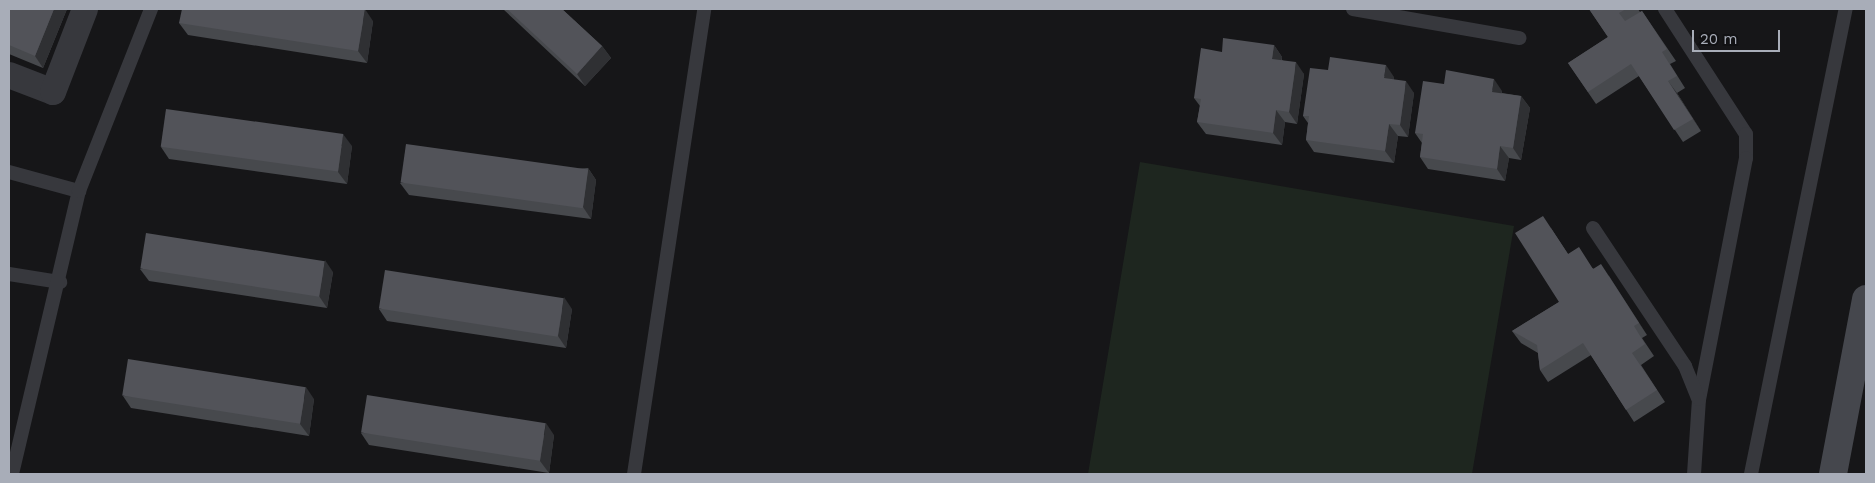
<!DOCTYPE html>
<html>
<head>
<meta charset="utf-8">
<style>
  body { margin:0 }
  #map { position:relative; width:1875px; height:483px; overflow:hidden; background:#161618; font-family:"Work Sans",sans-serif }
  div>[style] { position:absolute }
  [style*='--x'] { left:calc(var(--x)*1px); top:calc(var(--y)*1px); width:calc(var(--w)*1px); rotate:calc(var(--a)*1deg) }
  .green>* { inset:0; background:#1e261f }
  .lane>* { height:14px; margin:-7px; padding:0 7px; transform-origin:7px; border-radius:7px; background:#37383d }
  .street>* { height:26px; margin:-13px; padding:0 13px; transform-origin:13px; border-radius:13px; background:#37383d }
  .secondary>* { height:28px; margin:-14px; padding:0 14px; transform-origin:14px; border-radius:14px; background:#45474d }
  .wall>* { inset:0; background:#47494d }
  .shaded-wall>* { inset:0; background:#2f3033 }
  .building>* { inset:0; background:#525359; transform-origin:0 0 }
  span { translate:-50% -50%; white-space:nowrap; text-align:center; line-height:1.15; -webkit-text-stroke:4.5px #111113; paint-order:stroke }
  .frame { position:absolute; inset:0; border:10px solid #a8adb8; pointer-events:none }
  .scale { position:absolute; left:1692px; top:30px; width:88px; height:22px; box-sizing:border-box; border:2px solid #a8adb8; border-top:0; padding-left:6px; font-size:15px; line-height:18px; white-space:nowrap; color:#a8adb8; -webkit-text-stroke:4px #111113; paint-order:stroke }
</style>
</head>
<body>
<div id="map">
  <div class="green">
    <i style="clip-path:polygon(1140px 162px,1514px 226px,1472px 474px,1088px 474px)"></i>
  </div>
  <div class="lane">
    <i style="--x:1353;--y:9;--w:169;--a:9.9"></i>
    <i style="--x:1665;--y:9;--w:149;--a:57.1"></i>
    <i style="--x:1746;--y:134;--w:24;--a:90"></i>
    <i style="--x:1746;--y:158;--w:246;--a:101"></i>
    <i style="--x:1699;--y:399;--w:75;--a:93.8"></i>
    <i style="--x:9;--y:172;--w:73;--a:15.2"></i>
    <i style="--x:1593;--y:228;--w:166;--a:56.3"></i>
    <i style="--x:1685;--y:366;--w:35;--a:68"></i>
    <i style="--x:9;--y:274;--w:52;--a:8.9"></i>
    <i style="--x:12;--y:474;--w:291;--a:-76.7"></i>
    <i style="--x:79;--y:191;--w:196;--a:-68.4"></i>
    <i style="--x:634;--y:474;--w:470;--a:-81.4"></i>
    <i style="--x:1751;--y:474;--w:475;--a:-78.5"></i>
  </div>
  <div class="street">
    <i style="--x:9;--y:75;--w:47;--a:21.1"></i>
    <i style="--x:53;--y:92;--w:89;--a:-68.9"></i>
  </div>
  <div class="secondary">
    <i style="--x:1833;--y:474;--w:178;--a:-79.3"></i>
  </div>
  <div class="wall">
    <i style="clip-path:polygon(9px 9px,67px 9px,43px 68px,9px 54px)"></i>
    <i style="clip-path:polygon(503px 9px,562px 9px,602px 46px,611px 58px,585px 86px)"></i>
    <i style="clip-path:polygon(1589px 9px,1638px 9px,1640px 12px,1642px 11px,1676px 61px,1670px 64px,1685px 88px,1677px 93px,1701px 131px,1683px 142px,1639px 76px,1596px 104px,1568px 63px,1608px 37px)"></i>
    <i style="clip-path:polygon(373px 21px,367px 63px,188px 35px,179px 23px)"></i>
    <i style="clip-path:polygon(1274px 45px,1282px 57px,1282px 60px,1304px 74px,1297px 124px,1285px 122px,1282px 145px,1206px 134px,1197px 122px,1200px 106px,1194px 98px,1222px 52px)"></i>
    <i style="clip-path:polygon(1328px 70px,1394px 77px,1394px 80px,1414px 93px,1408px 137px,1398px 136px,1394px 163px,1314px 152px,1306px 140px,1308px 123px,1303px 116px)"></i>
    <i style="clip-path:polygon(1444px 84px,1502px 91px,1502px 93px,1521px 96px,1530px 108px,1521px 160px,1509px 158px,1505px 181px,1428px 169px,1420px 157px,1422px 143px,1415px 133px)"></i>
    <i style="clip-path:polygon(352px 146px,347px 184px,169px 159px,161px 147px)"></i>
    <i style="clip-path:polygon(588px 168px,596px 180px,591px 219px,409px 195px,400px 183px)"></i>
    <i style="clip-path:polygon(1551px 228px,1568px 254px,1594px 269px,1609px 276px,1647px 335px,1642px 338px,1654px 356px,1641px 365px,1665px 402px,1634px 422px,1591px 355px,1548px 382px,1540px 370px,1538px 353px,1521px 343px,1512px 331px,1559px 302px)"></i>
    <i style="clip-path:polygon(140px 269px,333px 272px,327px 308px,149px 281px)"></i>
    <i style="clip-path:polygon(379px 309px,572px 309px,566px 348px,387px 321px)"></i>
    <i style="clip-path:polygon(123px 396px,314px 399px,309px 436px,131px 408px)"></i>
    <i style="clip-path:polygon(361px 433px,554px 435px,549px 473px,369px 445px)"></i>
  </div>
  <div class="shaded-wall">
    <i style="clip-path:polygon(54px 9px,67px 9px,43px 68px,35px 56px)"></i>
    <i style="clip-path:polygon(365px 9px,373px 21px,367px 63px,358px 51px)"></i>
    <i style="clip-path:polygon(1274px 45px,1282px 57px,1280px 71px,1272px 59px)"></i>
    <i style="clip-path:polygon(602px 46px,611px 58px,585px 86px,577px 74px)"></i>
    <i style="clip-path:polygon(1296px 62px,1304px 74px,1297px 124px,1289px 112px)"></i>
    <i style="clip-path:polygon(1386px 65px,1394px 77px,1393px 90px,1384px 78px)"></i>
    <i style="clip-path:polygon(1494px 79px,1502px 91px,1500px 104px,1492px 92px)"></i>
    <i style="clip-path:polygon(1406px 81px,1414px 93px,1408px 137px,1400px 125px)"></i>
    <i style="clip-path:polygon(1668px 81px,1677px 93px,1701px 131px,1693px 119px)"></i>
    <i style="clip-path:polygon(1521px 96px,1530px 108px,1521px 160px,1513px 148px)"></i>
    <i style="clip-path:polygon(1276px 110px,1285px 122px,1282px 145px,1273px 133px)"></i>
    <i style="clip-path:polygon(1389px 124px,1398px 136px,1394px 163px,1385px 151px)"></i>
    <i style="clip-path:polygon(343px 134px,352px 146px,347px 184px,338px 172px)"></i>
    <i style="clip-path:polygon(1500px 146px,1509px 158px,1505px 181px,1497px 169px)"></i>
    <i style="clip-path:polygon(588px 168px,596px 180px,591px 219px,583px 207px)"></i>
    <i style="clip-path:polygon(325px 260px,333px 272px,327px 308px,319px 296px)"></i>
    <i style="clip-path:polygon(1601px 264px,1609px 276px,1647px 335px,1639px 323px)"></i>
    <i style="clip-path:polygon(564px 297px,572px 309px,566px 348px,558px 336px)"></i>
    <i style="clip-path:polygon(306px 387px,314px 399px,309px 436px,300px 424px)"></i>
    <i style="clip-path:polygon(546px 423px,554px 435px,549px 473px,540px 461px)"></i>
  </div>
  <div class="building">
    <i style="clip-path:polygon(9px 9px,54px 9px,35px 56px,9px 45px)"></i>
    <i style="clip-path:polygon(182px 9px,365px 9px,358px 51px,179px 23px)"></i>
    <i style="clip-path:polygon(507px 9px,562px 9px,602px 46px,577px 74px)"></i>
    <i style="clip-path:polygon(1589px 9px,1626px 9px,1619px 13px,1625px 21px,1642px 11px,1667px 49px,1662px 52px,1677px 76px,1668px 81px,1693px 119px,1674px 130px,1631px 64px,1588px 92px,1568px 63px,1608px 37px)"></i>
    <i style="clip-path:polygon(1223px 38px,1274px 45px,1272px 59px,1296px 62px,1289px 112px,1276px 110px,1273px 133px,1197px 122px,1201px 99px,1194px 98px,1201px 48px,1222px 52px)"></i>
    <i style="clip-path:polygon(1330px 57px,1386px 65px,1384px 78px,1406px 81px,1400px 125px,1389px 124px,1385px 151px,1306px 140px,1309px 116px,1303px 116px,1310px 68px,1328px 70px)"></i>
    <i style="clip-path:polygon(1446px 70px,1494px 79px,1492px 92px,1521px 96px,1513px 148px,1500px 146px,1497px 169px,1420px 157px,1423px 134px,1415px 133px,1423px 81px,1444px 84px)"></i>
    <i style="left:166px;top:109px;width:179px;height:38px;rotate:8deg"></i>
    <i style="left:406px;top:144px;width:184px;height:39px;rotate:8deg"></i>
    <i style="clip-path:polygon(1543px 216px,1568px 254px,1579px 247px,1593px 269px,1601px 264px,1639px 323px,1634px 326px,1645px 344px,1632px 353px,1657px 390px,1626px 410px,1583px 343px,1540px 370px,1537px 345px,1512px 331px,1559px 302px,1515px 233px)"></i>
    <i style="left:146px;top:233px;width:181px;height:36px;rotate:9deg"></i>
    <i style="left:385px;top:270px;width:181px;height:39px;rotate:9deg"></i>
    <i style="left:128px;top:359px;width:180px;height:37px;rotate:9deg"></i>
    <i style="left:367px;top:395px;width:181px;height:38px;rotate:9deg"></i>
  </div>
  <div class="frame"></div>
  <div class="scale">20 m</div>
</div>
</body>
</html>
